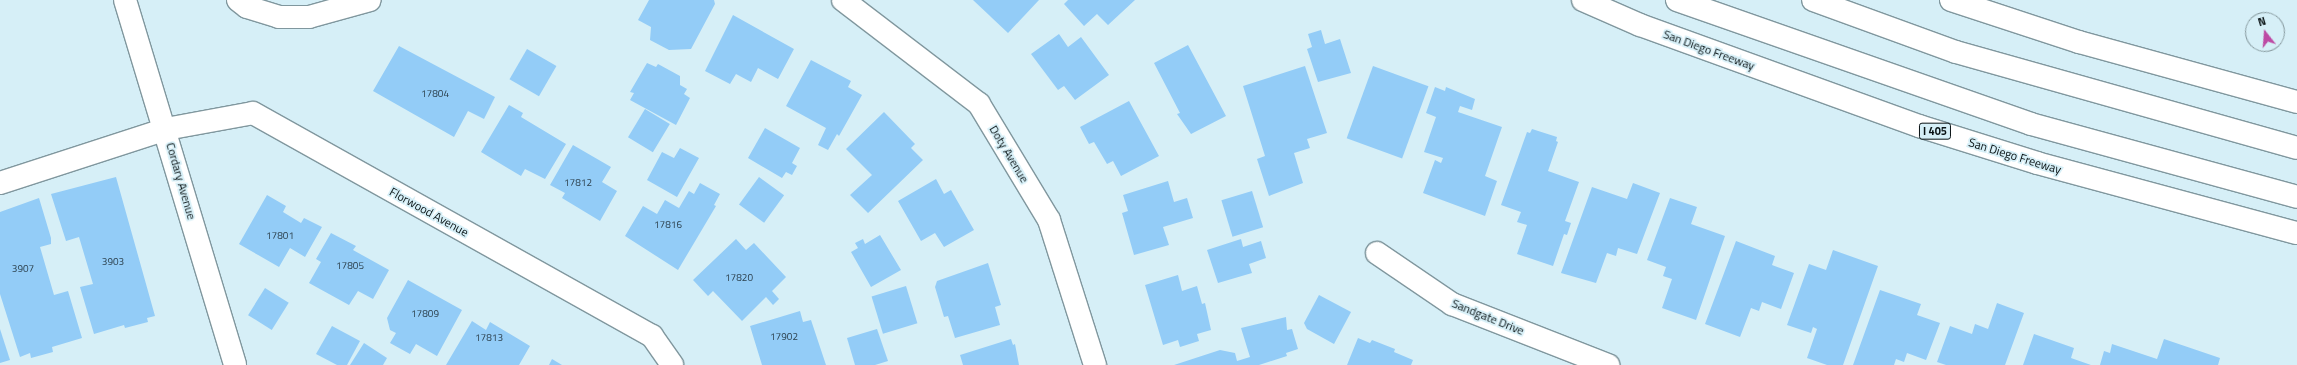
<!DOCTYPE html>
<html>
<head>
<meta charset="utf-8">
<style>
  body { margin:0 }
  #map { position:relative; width:2297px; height:365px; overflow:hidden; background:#d6eff7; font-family:"Titillium Web",sans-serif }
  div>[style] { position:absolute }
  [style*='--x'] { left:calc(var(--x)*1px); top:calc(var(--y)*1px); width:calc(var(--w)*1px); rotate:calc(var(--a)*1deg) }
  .building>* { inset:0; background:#93ccf7; transform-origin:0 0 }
  .roads { filter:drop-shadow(1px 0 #80979e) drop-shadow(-1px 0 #80979e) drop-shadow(0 1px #80979e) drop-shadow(0 -1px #80979e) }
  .minor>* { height:22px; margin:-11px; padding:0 11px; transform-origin:11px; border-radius:11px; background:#fff }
  .highway>* { height:22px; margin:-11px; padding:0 11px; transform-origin:11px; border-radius:11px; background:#fff }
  span { translate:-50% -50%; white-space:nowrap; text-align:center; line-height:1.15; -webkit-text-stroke:3.5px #d6eff7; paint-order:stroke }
  .number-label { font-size:10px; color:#2c404d }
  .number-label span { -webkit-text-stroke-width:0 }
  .shield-label span { padding:1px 3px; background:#d6eff7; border:1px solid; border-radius:3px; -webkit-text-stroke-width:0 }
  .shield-label { font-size:11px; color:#091214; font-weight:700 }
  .street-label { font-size:12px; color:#091214 }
  .north { position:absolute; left:2245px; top:12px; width:40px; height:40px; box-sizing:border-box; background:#d6eff7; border:1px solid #84979c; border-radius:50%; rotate:343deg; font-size:11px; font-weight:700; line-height:16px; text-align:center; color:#091214 }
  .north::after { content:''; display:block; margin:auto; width:14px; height:18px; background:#bd4aa4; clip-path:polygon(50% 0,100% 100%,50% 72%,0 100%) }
</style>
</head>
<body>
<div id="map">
  <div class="building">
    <i style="clip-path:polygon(649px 0,714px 0,715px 4px,691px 49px,669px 50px,650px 40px,651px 27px,638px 20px)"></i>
    <i style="clip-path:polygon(973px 0,1039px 0,1008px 33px)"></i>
    <i style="clip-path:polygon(1068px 0,1135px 0,1108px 25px,1097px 14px,1084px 26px,1064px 4px)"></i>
    <i style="clip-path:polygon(733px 15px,794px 49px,778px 79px,758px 68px,751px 82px,736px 74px,730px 84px,705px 71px)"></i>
    <i style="clip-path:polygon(1321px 30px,1325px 44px,1340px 39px,1351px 73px,1318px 82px,1307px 49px,1312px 47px,1308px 34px)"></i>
    <i style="clip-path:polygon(1059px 34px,1068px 47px,1081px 37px,1109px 75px,1075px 100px,1064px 86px,1058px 90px,1031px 54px)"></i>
    <i style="clip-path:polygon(1188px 45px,1226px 116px,1191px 134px,1177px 114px,1180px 113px,1154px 63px)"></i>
    <i style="clip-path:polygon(399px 46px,495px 97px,484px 119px,468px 111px,454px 137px,373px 91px)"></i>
    <i style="left:527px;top:49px;width:34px;height:35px;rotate:30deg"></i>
    <i style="clip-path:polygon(811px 60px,851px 81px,848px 87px,862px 95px,839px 136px,837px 134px,828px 150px,818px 145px,826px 128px,786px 106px)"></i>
    <i style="clip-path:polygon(647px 63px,656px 67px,658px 64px,680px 76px,680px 85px,687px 89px,684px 94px,690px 98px,676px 125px,630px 100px,634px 93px,630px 92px)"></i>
    <i style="clip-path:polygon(1305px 66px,1327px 133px,1307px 139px,1310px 148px,1294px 153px,1303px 183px,1269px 196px,1257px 159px,1265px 156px,1243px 86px)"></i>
    <i style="left:1373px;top:66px;width:59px;height:77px;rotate:20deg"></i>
    <i style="clip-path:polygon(1435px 87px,1445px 91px,1446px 87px,1475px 99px,1472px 110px,1460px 106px,1458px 112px,1502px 127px,1485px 176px,1497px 181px,1485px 216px,1423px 193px,1435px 160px,1441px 163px,1443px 158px,1424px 152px,1436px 117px,1426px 113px)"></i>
    <i style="clip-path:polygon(1129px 101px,1159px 156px,1121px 176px,1113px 161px,1107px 164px,1094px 142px,1089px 144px,1080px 127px)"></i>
    <i style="clip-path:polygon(509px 105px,523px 113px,521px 117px,566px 144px,545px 179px,525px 169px,521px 176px,481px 152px)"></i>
    <i style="left:645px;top:109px;width:29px;height:33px;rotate:31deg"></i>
    <i style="clip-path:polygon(884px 112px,915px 144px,911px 148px,923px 160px,868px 213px,850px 195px,872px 175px,846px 149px)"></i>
    <i style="clip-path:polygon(765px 128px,800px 148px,792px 163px,797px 166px,792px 175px,786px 172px,782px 178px,748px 158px)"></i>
    <i style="clip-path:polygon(1532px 129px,1557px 137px,1556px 141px,1558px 142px,1548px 171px,1579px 182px,1565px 221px,1571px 223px,1567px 235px,1564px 234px,1553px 266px,1517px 254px,1527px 225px,1517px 222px,1521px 212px,1501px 205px,1527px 132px,1530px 133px)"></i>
    <i style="clip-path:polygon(573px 145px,611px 167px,602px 182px,617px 191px,600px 221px,562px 198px,565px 193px,550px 185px)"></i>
    <i style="clip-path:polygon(680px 148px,699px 158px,677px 197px,647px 180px,662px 152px,674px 158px)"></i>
    <i style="clip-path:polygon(116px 177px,155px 316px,147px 318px,148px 322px,125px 328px,124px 325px,94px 334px,80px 287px,93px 284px,79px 237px,66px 241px,51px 194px)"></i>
    <i style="left:759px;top:177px;width:31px;height:34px;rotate:36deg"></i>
    <i style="clip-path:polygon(936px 179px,944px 194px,951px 190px,974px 230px,944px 247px,935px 233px,921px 241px,898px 201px)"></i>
    <i style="clip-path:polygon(1168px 181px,1174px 202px,1187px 198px,1193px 218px,1163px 227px,1169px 245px,1134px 255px,1122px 213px,1128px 211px,1123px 195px)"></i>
    <i style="clip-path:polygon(700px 183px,720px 194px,714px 205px,716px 206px,678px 270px,625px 236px,643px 206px,657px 214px,665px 200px,679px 208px,689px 191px,694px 194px)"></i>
    <i style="clip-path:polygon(1633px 183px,1660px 193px,1637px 254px,1618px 248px,1616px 256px,1607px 253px,1596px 283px,1561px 273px,1592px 187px,1627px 199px)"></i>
    <i style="left:1252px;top:191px;width:38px;height:32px;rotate:73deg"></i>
    <i style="clip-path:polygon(267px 195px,286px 206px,283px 212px,301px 223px,304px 218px,322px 227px,305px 257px,290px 248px,279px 267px,239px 244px)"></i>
    <i style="clip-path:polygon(39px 198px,51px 238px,51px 244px,40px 247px,54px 295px,68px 291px,82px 338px,52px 347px,53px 352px,31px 358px,30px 353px,20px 357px,0 294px,0 212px)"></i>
    <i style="clip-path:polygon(1670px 198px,1697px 207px,1691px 224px,1725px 236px,1696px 320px,1662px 308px,1672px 279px,1663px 276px,1666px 267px,1647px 260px)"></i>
    <i style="clip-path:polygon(331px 233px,356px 246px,353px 250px,389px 270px,373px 299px,358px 291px,349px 305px,309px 283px,321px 262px,316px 259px)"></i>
    <i style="clip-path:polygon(880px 235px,901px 270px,871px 287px,851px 252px,858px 248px,855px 243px,863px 239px,865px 244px)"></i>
    <i style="clip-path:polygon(736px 239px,746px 250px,754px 243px,786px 277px,772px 291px,779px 299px,773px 305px,766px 297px,742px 321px,713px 291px,708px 296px,693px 280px)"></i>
    <i style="clip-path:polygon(1241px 239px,1243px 247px,1261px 241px,1266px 258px,1249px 264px,1252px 273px,1218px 283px,1207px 250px)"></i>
    <i style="clip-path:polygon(1736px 241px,1775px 256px,1772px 265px,1794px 273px,1781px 309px,1762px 302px,1759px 311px,1751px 308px,1740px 337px,1705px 324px)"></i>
    <i style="clip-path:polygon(1833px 250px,1878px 266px,1843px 365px,1827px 365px,1807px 358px,1817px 329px,1813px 327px,1811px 333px,1787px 325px,1809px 264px,1826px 270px)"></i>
    <i style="clip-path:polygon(988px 263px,1001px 305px,995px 307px,1000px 325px,955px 338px,948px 316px,944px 317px,935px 287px,937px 281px)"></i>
    <i style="clip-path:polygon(1178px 275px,1182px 291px,1197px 286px,1202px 304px,1205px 303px,1211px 330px,1197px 334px,1199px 341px,1180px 347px,1178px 340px,1163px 345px,1145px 285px)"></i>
    <i style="clip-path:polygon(408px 280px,462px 310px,437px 356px,416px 344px,410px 354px,390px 343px,396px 333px,390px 330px,387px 318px)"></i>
    <i style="left:906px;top:286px;width:39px;height:36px;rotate:73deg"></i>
    <i style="left:265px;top:288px;width:28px;height:32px;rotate:32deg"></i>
    <i style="clip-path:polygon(1880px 290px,1921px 304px,1917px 315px,1940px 323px,1926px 360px,1907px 353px,1904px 362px,1896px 359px,1894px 365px,1853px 365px)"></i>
    <i style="clip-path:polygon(1319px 295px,1351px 312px,1334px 344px,1307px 329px,1304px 323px)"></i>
    <i style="clip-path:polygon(1997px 303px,2024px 313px,2005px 365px,1946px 365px,1937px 362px,1950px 326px,1972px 334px,1975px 324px,1988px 329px)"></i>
    <i style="clip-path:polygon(800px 311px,803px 322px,811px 320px,826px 365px,762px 365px,750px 326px)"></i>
    <i style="clip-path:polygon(1286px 317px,1287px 330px,1292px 329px,1298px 349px,1286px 353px,1287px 356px,1259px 365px,1174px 365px,1220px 350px,1235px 353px,1237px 361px,1250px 357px,1241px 328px)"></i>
    <i style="clip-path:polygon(472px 321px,486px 330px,490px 322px,530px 346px,519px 365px,446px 365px)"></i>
    <i style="clip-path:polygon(332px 326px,360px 341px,347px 365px,337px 365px,316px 354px)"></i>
    <i style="clip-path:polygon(0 329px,10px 360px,0 363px)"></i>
    <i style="clip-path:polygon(877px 329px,888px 361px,875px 365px,855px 365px,847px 338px)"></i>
    <i style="clip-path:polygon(2034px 334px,2074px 348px,2071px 358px,2091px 365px,2023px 365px)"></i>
    <i style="clip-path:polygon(1358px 338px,1370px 343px,1372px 340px,1395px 349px,1394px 352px,1413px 360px,1411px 365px,1347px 365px)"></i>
    <i style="clip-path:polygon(1011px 339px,1013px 345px,1015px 344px,1019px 365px,963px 365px,960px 355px)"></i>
    <i style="clip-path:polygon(2164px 339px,2220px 358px,2218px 365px,2100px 365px,2104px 351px,2110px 353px,2112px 344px,2157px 359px)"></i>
    <i style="clip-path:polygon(364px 343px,387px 358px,383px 365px,350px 365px)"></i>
    <i style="clip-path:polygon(552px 359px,562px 365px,549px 365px)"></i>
  </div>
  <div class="roads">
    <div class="minor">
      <i style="--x:125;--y:0;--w:381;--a:73.2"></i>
      <i style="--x:238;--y:0;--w:11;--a:38"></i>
      <i style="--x:247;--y:7;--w:34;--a:17"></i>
      <i style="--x:279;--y:17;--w:30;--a:0"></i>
      <i style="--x:309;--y:17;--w:63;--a:-15.6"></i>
      <i style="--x:843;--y:0;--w:171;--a:37.4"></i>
      <i style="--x:979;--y:104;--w:135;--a:58.9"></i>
      <i style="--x:1049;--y:220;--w:152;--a:72.4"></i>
      <i style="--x:0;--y:183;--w:175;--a:-18"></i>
      <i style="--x:166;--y:129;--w:88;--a:-10.4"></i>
      <i style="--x:253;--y:113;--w:457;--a:29.2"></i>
      <i style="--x:652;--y:336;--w:35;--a:55"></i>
      <i style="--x:1377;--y:253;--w:91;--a:34.2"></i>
      <i style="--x:1452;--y:304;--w:168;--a:21.4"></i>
    </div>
    <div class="highway">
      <i style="--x:1583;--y:0;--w:62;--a:23.7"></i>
      <i style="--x:1640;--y:25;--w:297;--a:19.9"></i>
      <i style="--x:1919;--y:126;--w:124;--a:17.4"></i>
      <i style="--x:2037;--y:163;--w:269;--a:15.1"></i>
      <i style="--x:1677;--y:0;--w:375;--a:19.3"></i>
      <i style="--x:2031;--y:124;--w:276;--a:15.3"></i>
      <i style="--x:1813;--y:0;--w:152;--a:20"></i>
      <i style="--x:1956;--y:52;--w:354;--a:15.7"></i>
      <i style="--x:1951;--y:0;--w:135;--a:18.2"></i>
      <i style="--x:2079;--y:42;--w:226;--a:15.4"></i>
    </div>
  </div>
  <div class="number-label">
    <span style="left:435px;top:94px">17804</span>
    <span style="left:578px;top:183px">17812</span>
    <span style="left:668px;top:225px">17816</span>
    <span style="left:280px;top:236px">17801</span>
    <span style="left:113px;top:262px">3903</span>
    <span style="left:350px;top:266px">17805</span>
    <span style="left:23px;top:269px">3907</span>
    <span style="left:739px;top:278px">17820</span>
    <span style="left:425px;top:314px">17809</span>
    <span style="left:784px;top:337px">17902</span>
    <span style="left:489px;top:338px">17813</span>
  </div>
  <div class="shield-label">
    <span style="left:1935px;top:131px">I 405</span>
  </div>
  <div class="street-label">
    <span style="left:1709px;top:50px;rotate:20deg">San Diego Freeway</span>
    <span style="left:1009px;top:154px;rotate:59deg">Doty Avenue</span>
    <span style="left:2015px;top:156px;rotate:17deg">San Diego Freeway</span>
    <span style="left:181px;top:181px;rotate:74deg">Cordary Avenue</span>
    <span style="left:429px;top:212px;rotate:29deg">Florwood Avenue</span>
    <span style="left:1488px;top:317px;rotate:22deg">Sandgate Drive</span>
  </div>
  <div class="north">N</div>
</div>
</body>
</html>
